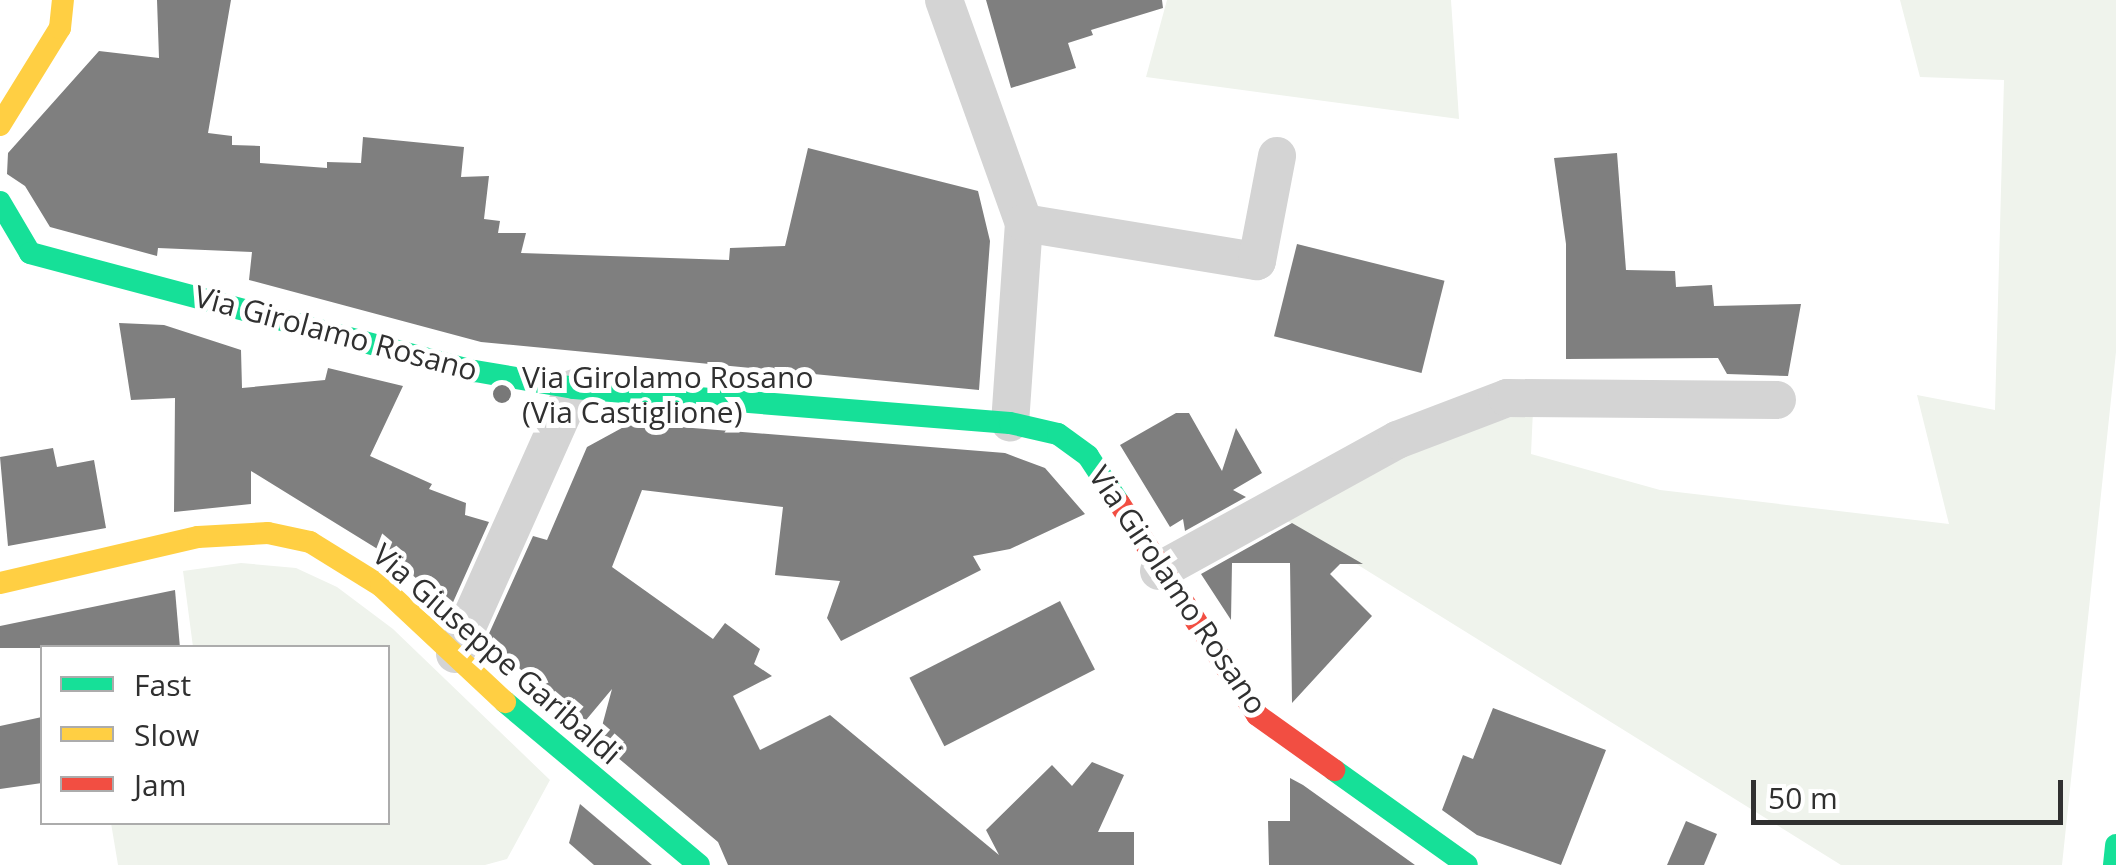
<!DOCTYPE html>
<html>
<head>
<meta charset="utf-8">
<style>
  body { margin:0 }
  #map { position:relative; width:2116px; height:865px; overflow:hidden; background:#fff; font-family:"Open Sans",sans-serif }
  div>[style] { position:absolute }
  [style*='--x'] { left:calc(var(--x)*1px); top:calc(var(--y)*1px); width:calc(var(--w)*1px); rotate:calc(var(--a)*1deg) }
  .green>* { inset:0; background:#eff3ec }
  .building>* { inset:0; background:#7f7f7f; transform-origin:0 0 }
  .street>* { height:38px; margin:-19px; padding:0 19px; transform-origin:19px; border-radius:19px; background:#d4d4d4 }
  .fast>* { height:22px; margin:-11px; padding:0 11px; transform-origin:11px; border-radius:11px; background:#16e098 }
  .slow>* { height:22px; margin:-11px; padding:0 11px; transform-origin:11px; border-radius:11px; background:#ffcf43 }
  .jam>* { height:22px; margin:-11px; padding:0 11px; transform-origin:11px; border-radius:11px; background:#f24e42 }
  .dots>* { width:28px; height:28px; translate:-50% -50%; box-sizing:border-box; border:5px solid #fff; border-radius:50% }
  span { translate:-50% -50%; white-space:nowrap; text-align:center; line-height:1.15; -webkit-text-stroke:10px #fff; paint-order:stroke }
  .street-label { font-size:30px; color:#303030 }
  .poi-label { font-size:30px; color:#303030 }
  .left { translate:0 -50%; text-align:left }
  .legend { position:absolute; left:40px; top:645px; width:350px; height:180px; box-sizing:border-box; background:#fff; border:2px solid #acacac; margin:0; padding:12px 18px; list-style:none; font-size:30px; color:#303030 }
  .legend li { display:flex; align-items:center; gap:20px; height:50px }
  .legend b { width:50px; border:2px solid #acacac }
  .scale { position:absolute; left:1751px; top:780px; width:312px; height:45px; box-sizing:border-box; border:5px solid #303030; border-top:0; padding-left:12px; font-size:30px; line-height:35px; white-space:nowrap; color:#303030; -webkit-text-stroke:8px #fff; paint-order:stroke }
</style>
</head>
<body>
<div id="map">
  <div class="green">
    <i style="clip-path:polygon(1167px 0,1451px 0,1459px 119px,1146px 77px)"></i>
    <i style="clip-path:polygon(1900px 0,2116px 0,2116px 352px,2062px 865px,1841px 865px,1284px 519px,1412px 449px,1533px 410px,1531px 454px,1660px 490px,1949px 524px,1917px 395px,1995px 410px,2004px 80px,1920px 77px)"></i>
    <i style="clip-path:polygon(241px 563px,296px 568px,337px 587px,393px 629px,550px 780px,507px 859px,485px 865px,118px 865px,111px 823px,388px 822px,388px 648px,193px 647px,183px 571px)"></i>
  </div>
  <div class="building">
    <i style="clip-path:polygon(157px 0,231px 0,208px 133px,232px 136px,232px 145px,260px 146px,260px 163px,327px 168px,327px 162px,361px 163px,363px 137px,464px 147px,461px 177px,489px 176px,484px 219px,500px 221px,498px 233px,526px 233px,521px 253px,729px 260px,730px 248px,785px 246px,808px 148px,978px 191px,990px 241px,979px 390px,481px 342px,249px 280px,252px 252px,158px 248px,157px 256px,50px 227px,25px 186px,7px 174px,8px 153px,99px 51px,159px 58px)"></i>
    <i style="clip-path:polygon(986px 0,1162px 0,1163px 8px,1091px 30px,1093px 35px,1068px 43px,1076px 68px,1011px 88px)"></i>
    <i style="clip-path:polygon(1617px 153px,1626px 270px,1675px 271px,1676px 287px,1712px 285px,1714px 306px,1801px 304px,1788px 376px,1727px 374px,1718px 358px,1566px 359px,1566px 244px,1554px 158px)"></i>
    <i style="left:1297px;top:244px;width:152px;height:95px;rotate:14deg"></i>
    <i style="clip-path:polygon(119px 323px,164px 325px,241px 350px,242px 388px,325px 380px,328px 368px,403px 386px,370px 456px,432px 484px,429px 489px,466px 503px,465px 515px,489px 522px,450px 609px,397px 561px,251px 471px,251px 504px,174px 512px,175px 398px,131px 400px)"></i>
    <i style="clip-path:polygon(1176px 413px,1189px 413px,1222px 471px,1236px 428px,1262px 473px,1233px 490px,1246px 497px,1185px 531px,1183px 519px,1170px 527px,1120px 445px)"></i>
    <i style="clip-path:polygon(631px 423px,1005px 453px,1045px 468px,1085px 514px,1010px 549px,973px 556px,981px 570px,841px 641px,827px 618px,840px 581px,775px 575px,783px 507px,642px 490px,612px 567px,713px 639px,725px 623px,760px 649px,754px 664px,772px 676px,733px 696px,760px 750px,830px 715px,999px 855px,986px 830px,1052px 765px,1072px 786px,1092px 762px,1124px 775px,1098px 832px,1134px 832px,1134px 865px,728px 865px,718px 842px,598px 741px,612px 689px,581px 726px,487px 638px,533px 536px,547px 540px,587px 447px)"></i>
    <i style="clip-path:polygon(53px 448px,57px 467px,94px 460px,106px 528px,8px 546px,0 457px)"></i>
    <i style="clip-path:polygon(1292px 523px,1363px 564px,1340px 564px,1330px 574px,1372px 616px,1292px 703px,1290px 563px,1232px 563px,1231px 620px,1201px 574px)"></i>
    <i style="clip-path:polygon(175px 590px,180px 648px,0 648px,0 626px)"></i>
    <i style="left:1060px;top:601px;width:77px;height:169px;rotate:63deg"></i>
    <i style="clip-path:polygon(1493px 708px,1606px 750px,1561px 865px,1477px 835px,1442px 810px,1463px 755px,1473px 759px)"></i>
    <i style="clip-path:polygon(42px 717px,42px 783px,0 789px,0 726px)"></i>
    <i style="clip-path:polygon(1290px 778px,1303px 785px,1415px 865px,1269px 865px,1268px 821px,1290px 821px)"></i>
    <i style="clip-path:polygon(580px 804px,652px 865px,594px 865px,569px 843px)"></i>
    <i style="clip-path:polygon(1686px 821px,1717px 834px,1704px 865px,1667px 865px)"></i>
  </div>
  <div class="street">
    <i style="--x:944;--y:0;--w:237;--a:70.3"></i>
    <i style="--x:1024;--y:223;--w:200;--a:94"></i>
    <i style="--x:1024;--y:223;--w:236;--a:9.3"></i>
    <i style="--x:1257;--y:261;--w:107;--a:-79.2"></i>
    <i style="--x:1159;--y:571;--w:272;--a:-28.8"></i>
    <i style="--x:1397;--y:440;--w:118;--a:-20.9"></i>
    <i style="--x:1507;--y:398;--w:270;--a:0.4"></i>
    <i style="--x:455;--y:654;--w:291;--a:-65.9"></i>
  </div>
  <div class="fast">
    <i style="--x:0;--y:202;--w:59;--a:59.5"></i>
    <i style="--x:30;--y:253;--w:460;--a:14.9"></i>
    <i style="--x:475;--y:371;--w:100;--a:9.7"></i>
    <i style="--x:574;--y:388;--w:437;--a:4.6"></i>
    <i style="--x:1010;--y:423;--w:49;--a:12.9"></i>
    <i style="--x:1058;--y:434;--w:37;--a:36"></i>
    <i style="--x:1088;--y:456;--w:56;--a:56.6"></i>
    <i style="--x:505;--y:702;--w:253;--a:40"></i>
    <i style="--x:1334;--y:770;--w:163;--a:35.5"></i>
    <i style="--x:2114;--y:865;--w:20;--a:-84"></i>
  </div>
  <div class="slow">
    <i style="--x:0;--y:125;--w:114;--a:-58.3"></i>
    <i style="--x:60;--y:28;--w:28;--a:-84"></i>
    <i style="--x:0;--y:583;--w:203;--a:-13.1"></i>
    <i style="--x:198;--y:537;--w:70;--a:-3.3"></i>
    <i style="--x:268;--y:533;--w:43;--a:12.1"></i>
    <i style="--x:310;--y:542;--w:84;--a:31.8"></i>
    <i style="--x:381;--y:586;--w:170;--a:43.1"></i>
  </div>
  <div class="jam">
    <i style="--x:1119;--y:503;--w:253;--a:56.9"></i>
    <i style="--x:1257;--y:715;--w:95;--a:35.5"></i>
  </div>
  <div class="dots">
    <i style="left:502px;top:394px;background:#787878"></i>
  </div>
  <div class="street-label">
    <span style="left:336px;top:333px;rotate:15deg">Via Girolamo Rosano</span>
    <span style="left:1178px;top:590px;rotate:56deg">Via Girolamo Rosano</span>
    <span style="left:497px;top:654px;rotate:41deg">Via Giuseppe Garibaldi</span>
  </div>
  <div class="poi-label">
    <span class="left" style="left:522px;top:394px">Via Girolamo Rosano<br>(Via Castiglione)</span>
  </div>
  <ul class="legend">
  <li><b style="height:12px;background:#16e098"></b>Fast</li>
  <li><b style="height:12px;background:#ffcf43"></b>Slow</li>
  <li><b style="height:12px;background:#f24e42"></b>Jam</li>
  </ul>
  <div class="scale">50 m</div>
</div>
</body>
</html>
